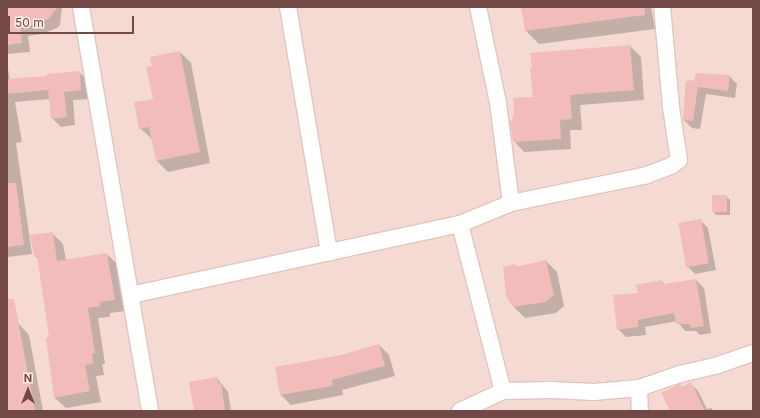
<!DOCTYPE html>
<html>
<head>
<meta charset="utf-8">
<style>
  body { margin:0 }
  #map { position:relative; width:760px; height:418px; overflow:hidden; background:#fce8e1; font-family:Inter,sans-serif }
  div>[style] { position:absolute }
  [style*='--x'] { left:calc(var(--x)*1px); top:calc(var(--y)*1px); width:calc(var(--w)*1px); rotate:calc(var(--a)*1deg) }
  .residential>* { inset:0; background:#f5dad3; transform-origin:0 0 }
  .shadow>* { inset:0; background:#0003 }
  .building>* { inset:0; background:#f1bcb9; transform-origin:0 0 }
  .roads { filter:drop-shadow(1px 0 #e2c4c0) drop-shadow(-1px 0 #e2c4c0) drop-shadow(0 1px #e2c4c0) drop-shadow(0 -1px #e2c4c0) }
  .street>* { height:16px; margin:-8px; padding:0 8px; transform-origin:8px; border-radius:8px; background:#fff }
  span { translate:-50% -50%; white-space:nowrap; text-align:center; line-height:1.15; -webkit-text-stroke:3.5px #ffeee7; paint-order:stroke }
  .frame { position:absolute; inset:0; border:8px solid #734948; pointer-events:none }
  .north { position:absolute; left:8px; top:370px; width:40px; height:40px; -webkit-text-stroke:3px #ffeee7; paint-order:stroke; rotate:0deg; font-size:11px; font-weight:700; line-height:16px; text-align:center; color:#734948 }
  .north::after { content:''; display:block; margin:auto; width:14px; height:18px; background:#734948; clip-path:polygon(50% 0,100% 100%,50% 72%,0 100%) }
  .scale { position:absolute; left:8px; top:16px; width:126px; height:18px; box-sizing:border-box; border:2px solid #734948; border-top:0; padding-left:5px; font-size:12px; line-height:14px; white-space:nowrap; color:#734948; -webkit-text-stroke:3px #ffeee7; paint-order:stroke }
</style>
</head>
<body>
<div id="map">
  <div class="residential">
    <i style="left:7px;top:7px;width:746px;height:404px"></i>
  </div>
  <div class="shadow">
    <i style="clip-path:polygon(7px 7px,66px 7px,62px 7px,60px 25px,57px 28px,42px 34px,28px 36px,30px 52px,7px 54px)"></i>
    <i style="clip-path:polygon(522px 7px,651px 7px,655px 29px,539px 44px,526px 31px)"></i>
    <i style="clip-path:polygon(630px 46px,641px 57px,644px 100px,580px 105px,582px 130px,570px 130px,571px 149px,524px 152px,514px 141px,514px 121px,534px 98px)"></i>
    <i style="clip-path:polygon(180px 52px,191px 63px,210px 163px,168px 172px,157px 161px,152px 139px,140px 128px)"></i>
    <i style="clip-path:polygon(7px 63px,10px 80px,48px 77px,79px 72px,88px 81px,90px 99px,73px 100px,75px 125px,61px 127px,52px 118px,50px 99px,15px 102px,22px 142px,16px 143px,32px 254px,7px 257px)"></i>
    <i style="clip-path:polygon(729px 76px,737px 84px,735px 98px,706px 94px,700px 129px,692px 128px,684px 120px,686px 82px)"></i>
    <i style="clip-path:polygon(752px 89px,753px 89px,753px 122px)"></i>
    <i style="clip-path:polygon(726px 196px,730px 200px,730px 215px,716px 215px,713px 211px)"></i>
    <i style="clip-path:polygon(700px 220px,708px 228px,716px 270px,695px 274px,687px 266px)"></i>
    <i style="clip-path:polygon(52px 233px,63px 244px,66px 260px,107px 254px,118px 265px,125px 311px,110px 313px,110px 317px,98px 318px,105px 364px,102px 364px,104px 375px,96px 376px,101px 402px,66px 408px,55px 398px,50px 338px,39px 259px,35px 256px)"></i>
    <i style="clip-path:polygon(546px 261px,557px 272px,564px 306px,556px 313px,525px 318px,514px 307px,515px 265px,517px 267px)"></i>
    <i style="clip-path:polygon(696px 280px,704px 288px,711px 333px,700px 335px,696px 331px,685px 331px,677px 321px,645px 327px,646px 335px,626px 337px,618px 329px,639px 294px,662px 281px,665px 285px)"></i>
    <i style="clip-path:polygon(18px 323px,29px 335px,43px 411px,7px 411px,7px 325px)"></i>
    <i style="clip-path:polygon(379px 345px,389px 355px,395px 376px,342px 390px,343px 395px,291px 405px,281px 395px,341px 356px)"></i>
    <i style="clip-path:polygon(217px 378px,228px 392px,231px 411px,195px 411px)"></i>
    <i style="clip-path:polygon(691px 384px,698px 391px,707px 409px,711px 408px,714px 411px,671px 411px,680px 385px,682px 387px)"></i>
  </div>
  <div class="building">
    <i style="clip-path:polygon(7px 7px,58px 7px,48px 19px,32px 25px,20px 27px,22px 43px,7px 45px)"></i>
    <i style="clip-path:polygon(521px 7px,645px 7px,645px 15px,525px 31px)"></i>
    <i style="clip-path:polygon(630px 45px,634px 90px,570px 95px,572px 119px,560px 120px,561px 139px,513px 142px,510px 121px,513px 121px,512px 116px,514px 115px,513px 98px,533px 97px,530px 67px,532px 67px,530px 53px)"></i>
    <i style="clip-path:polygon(180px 51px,200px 152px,156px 161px,149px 127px,139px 129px,134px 102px,153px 99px,146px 67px,152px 66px,150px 57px)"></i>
    <i style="clip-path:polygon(80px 71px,81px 90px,64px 92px,67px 117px,51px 119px,48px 90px,7px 94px,7px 79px,47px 76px,47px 74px)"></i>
    <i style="clip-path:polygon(696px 73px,730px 75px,728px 91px,698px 87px,693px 121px,683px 120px,686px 81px,694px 80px)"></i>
    <i style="clip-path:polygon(7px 183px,16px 183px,24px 245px,7px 247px)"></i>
    <i style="left:712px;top:195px;width:15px;height:17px"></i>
    <i style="left:701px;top:219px;width:45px;height:23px;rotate:80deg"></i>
    <i style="clip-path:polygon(53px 232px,57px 261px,107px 253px,115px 300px,100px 302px,100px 306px,88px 308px,95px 353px,92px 354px,93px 364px,85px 365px,90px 391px,54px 398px,46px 338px,49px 337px,37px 256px,34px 256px,30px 235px)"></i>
    <i style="clip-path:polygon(546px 260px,554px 295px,545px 302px,513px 307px,506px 296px,503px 267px,515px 264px,516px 267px)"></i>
    <i style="clip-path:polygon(696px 279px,704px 326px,691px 328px,689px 324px,676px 324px,674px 313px,638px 320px,638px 327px,617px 330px,613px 295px,638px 293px,636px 285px,662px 280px,663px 284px)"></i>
    <i style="clip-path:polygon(7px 299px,14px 299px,35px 411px,7px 411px)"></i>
    <i style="clip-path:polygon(379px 344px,385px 366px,332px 380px,333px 386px,280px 395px,275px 367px,341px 355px)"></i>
    <i style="clip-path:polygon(217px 377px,218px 383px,221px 383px,225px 411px,194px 411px,189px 382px)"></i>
    <i style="clip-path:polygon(691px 382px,705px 411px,670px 411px,661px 393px,678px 385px,680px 384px,682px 387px)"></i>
  </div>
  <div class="roads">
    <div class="street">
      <i style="--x:81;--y:7;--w:410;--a:80.3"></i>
      <i style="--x:288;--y:7;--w:249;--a:80.5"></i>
      <i style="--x:478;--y:7;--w:98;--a:78.2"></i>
      <i style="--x:498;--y:103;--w:101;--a:82.6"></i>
      <i style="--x:460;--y:224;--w:172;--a:75.6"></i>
      <i style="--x:503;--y:391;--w:48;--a:-1.2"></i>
      <i style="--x:551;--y:390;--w:43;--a:2.7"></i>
      <i style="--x:594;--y:392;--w:45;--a:-5.1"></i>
      <i style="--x:639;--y:388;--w:43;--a:-18.9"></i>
      <i style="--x:680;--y:374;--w:39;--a:-13"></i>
      <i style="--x:718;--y:365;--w:37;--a:-19"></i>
      <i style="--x:131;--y:295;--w:337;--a:-12.2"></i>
      <i style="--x:460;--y:224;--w:55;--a:-22.4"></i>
      <i style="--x:511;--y:203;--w:139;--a:-11.6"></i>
      <i style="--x:647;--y:175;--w:26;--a:-21"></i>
      <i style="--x:671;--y:166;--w:10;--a:-37"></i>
      <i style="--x:679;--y:160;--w:54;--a:-98.6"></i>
      <i style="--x:671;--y:107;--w:100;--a:-95.1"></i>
      <i style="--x:639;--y:388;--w:23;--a:88"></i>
      <i style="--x:460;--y:411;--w:47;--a:-24.9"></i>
    </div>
  </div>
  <div class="frame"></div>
  <div class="north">N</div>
  <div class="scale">50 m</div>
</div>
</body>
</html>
